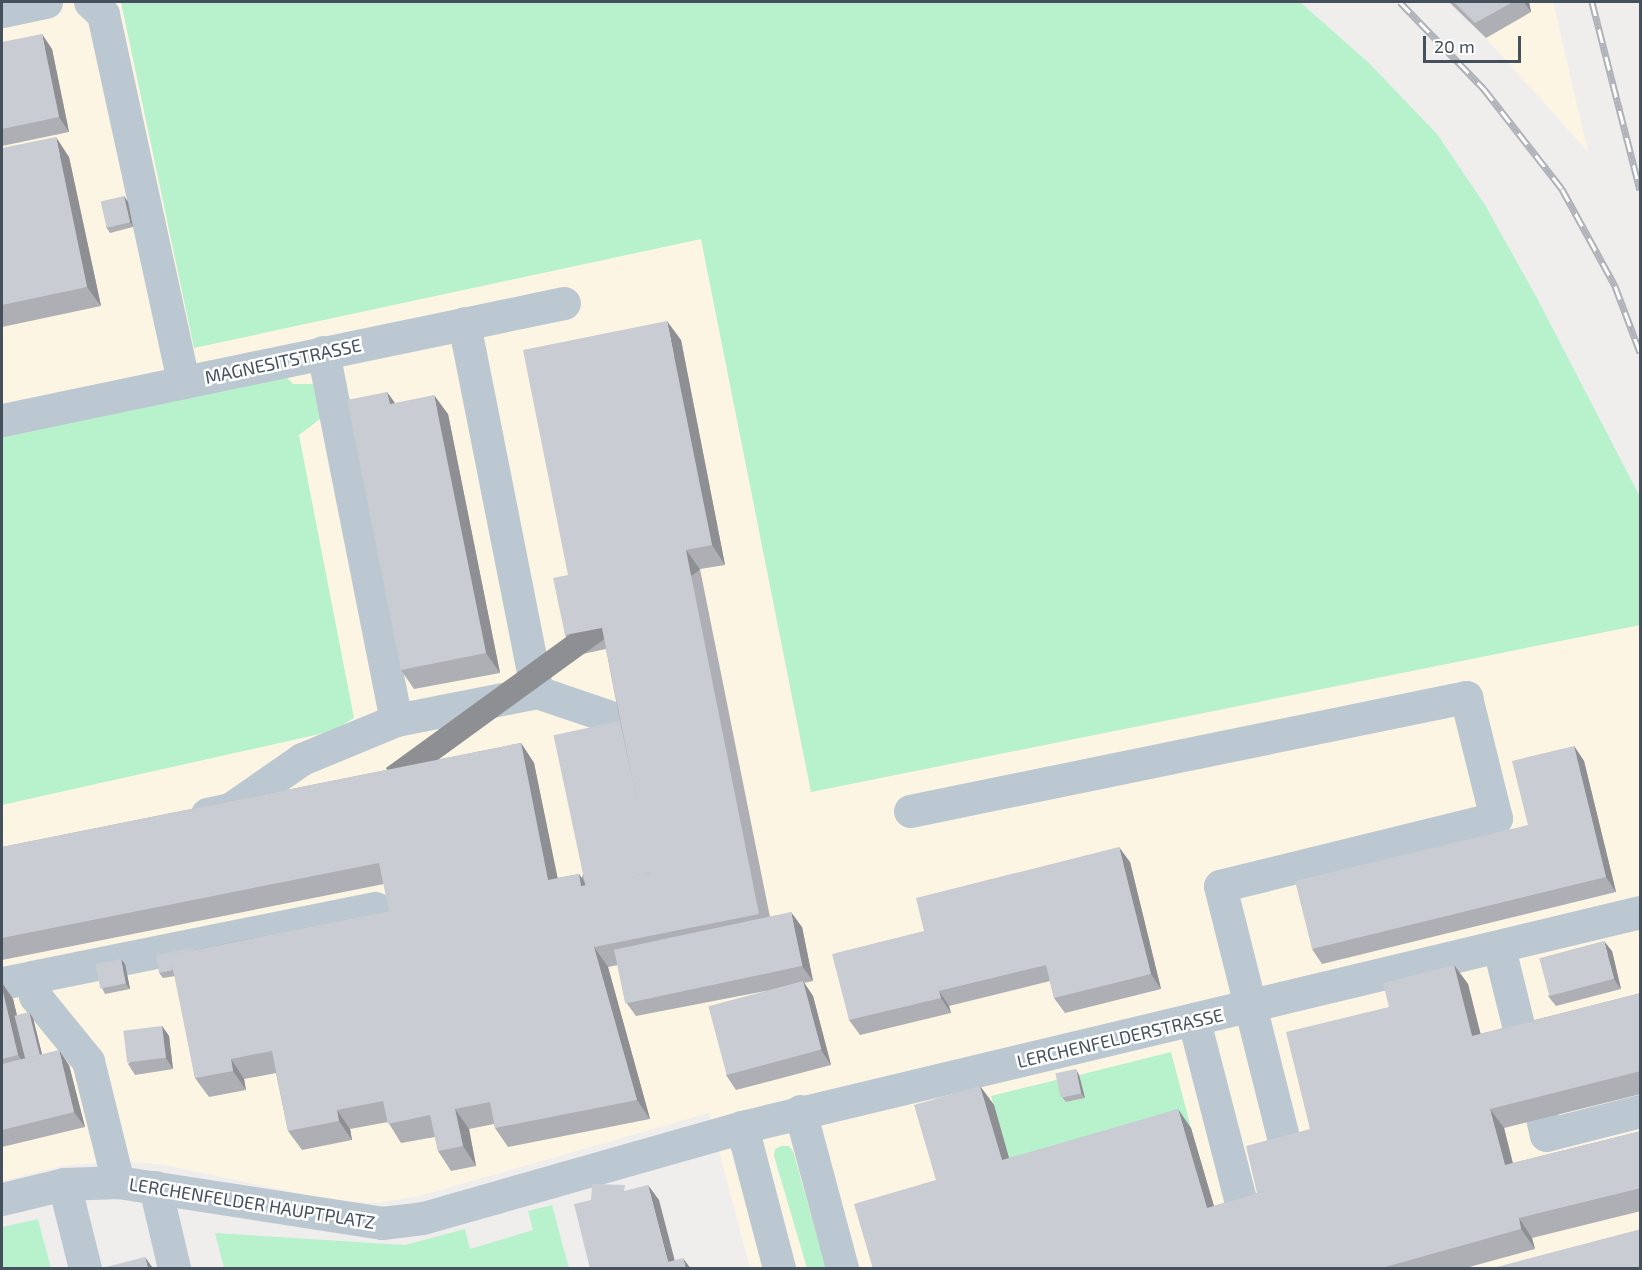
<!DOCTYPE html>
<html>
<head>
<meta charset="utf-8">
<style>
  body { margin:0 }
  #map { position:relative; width:1642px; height:1270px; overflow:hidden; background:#f0eded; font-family:"Exo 2",sans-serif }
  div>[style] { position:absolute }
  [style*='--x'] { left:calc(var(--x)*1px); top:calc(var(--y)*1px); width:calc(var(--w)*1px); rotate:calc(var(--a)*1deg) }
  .commercial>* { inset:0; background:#fdf5e4 }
  .green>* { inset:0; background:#b7f2cd }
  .minor>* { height:33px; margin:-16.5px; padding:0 16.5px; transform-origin:16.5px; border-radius:16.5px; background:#bcc8d1 }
  .rail>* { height:7px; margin-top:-3.5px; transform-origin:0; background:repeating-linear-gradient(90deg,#fff 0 14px,#afb2b8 0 28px); box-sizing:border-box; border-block:2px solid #afb2b8 }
  .wall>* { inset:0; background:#adafb5 }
  .shaded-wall>* { inset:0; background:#8d8f93; transform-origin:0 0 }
  .building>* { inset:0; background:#c9ccd2; transform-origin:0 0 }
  span { translate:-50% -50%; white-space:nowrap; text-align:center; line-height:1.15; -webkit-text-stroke:5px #fff; paint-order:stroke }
  .street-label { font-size:18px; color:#44515c }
  .frame { position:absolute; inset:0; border:3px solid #44515c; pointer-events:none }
  .scale { position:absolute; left:1423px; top:36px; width:98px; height:27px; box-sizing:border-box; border:3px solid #44515c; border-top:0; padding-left:8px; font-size:18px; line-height:21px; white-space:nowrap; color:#44515c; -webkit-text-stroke:4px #fff; paint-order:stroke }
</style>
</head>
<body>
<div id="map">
  <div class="commercial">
    <i style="clip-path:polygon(2px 2px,121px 2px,194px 347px,701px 239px,811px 792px,1640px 625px,1640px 1268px,750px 1268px,709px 1113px,419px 1196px,378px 1203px,336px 1201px,165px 1165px,119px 1161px,61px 1166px,2px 1181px)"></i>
    <i style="clip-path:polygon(1449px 2px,1553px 2px,1588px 152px,1486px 38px)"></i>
  </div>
  <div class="green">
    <i style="clip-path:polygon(121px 2px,1300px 2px,1370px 64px,1437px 134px,1485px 205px,1537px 298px,1640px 497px,1640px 625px,811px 792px,701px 239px,194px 348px)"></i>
    <i style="clip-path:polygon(284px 374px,293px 384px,313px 384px,324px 416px,299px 435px,354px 718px,333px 731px,2px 805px,2px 434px)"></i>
    <i style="clip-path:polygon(1171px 1052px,1191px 1128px,1015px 1179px,991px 1096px,1060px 1079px,1066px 1102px,1085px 1098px,1079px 1075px)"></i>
    <i style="clip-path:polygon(781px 1146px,789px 1146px,793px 1151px,826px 1268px,807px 1268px,774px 1156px,775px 1149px)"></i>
    <i style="clip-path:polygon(552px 1205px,569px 1268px,224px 1268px,215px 1233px,405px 1245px,465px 1229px,470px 1249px,533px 1230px,528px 1211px)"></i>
    <i style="clip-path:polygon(38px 1219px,51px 1268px,2px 1268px,2px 1227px)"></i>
  </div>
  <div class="minor">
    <i style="--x:90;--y:2;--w:18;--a:43"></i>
    <i style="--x:103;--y:14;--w:377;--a:77.7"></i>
    <i style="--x:2;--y:11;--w:45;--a:-11.6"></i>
    <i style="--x:323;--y:352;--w:375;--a:78.8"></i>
    <i style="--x:2;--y:420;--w:574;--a:-11.76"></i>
    <i style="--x:537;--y:692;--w:75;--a:18.7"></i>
    <i style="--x:910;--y:811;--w:568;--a:-11.59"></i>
    <i style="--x:1466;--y:697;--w:125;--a:76.1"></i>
    <i style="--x:1496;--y:818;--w:284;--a:166.2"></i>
    <i style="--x:1220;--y:886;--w:266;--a:75.9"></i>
    <i style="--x:207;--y:814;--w:24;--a:-12"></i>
    <i style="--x:230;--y:809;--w:88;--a:-34.8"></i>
    <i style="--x:302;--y:759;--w:102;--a:-22.5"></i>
    <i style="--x:396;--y:720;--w:144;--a:-11.2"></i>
    <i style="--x:537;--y:692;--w:376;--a:-101.2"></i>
    <i style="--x:1499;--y:948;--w:100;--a:76.1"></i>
    <i style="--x:32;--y:977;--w:350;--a:-11.4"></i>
    <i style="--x:2;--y:983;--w:31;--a:-11"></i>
    <i style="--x:32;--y:977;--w:19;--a:81"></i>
    <i style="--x:35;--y:996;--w:84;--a:50.8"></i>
    <i style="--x:88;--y:1061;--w:125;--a:76.1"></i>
    <i style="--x:1194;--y:1021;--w:188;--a:75.5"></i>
    <i style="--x:800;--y:1111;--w:163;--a:75"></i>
    <i style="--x:1542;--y:1118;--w:17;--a:77"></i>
    <i style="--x:1546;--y:1135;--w:97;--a:-14.3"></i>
    <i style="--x:64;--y:1184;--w:87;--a:76"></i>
    <i style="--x:155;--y:1187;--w:83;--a:76.8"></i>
    <i style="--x:2;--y:1199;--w:64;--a:-13.6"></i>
    <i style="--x:64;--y:1184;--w:54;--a:-2.1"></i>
    <i style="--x:118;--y:1182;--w:267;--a:8.8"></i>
    <i style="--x:382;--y:1223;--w:41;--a:-7"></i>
    <i style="--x:423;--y:1218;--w:332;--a:-15.9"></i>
    <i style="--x:779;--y:1268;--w:146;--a:-104.7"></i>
    <i style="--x:742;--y:1127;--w:923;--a:-13.46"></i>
  </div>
  <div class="rail">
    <i style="--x:1400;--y:2;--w:121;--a:46"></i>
    <i style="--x:1484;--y:89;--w:127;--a:52"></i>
    <i style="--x:1562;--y:189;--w:111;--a:61.3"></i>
    <i style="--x:1615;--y:286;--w:71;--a:69.3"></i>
    <i style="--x:1592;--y:2;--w:194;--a:75.7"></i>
  </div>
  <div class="wall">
    <i style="clip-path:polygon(1449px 2px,1529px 2px,1531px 12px,1486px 38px)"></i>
    <i style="clip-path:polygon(2px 42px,52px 49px,69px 132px,2px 146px)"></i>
    <i style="clip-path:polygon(2px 148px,69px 157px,101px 306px,2px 327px)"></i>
    <i style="clip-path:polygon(124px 196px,128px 202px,133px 227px,110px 233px,106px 227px)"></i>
    <i style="clip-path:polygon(681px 340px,725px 565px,700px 569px,770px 917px,802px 927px,813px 981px,804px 983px,813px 996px,831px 1065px,736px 1090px,726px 1075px,765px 991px,636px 1016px,625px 1001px,618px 965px,608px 967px,650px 1119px,508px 1147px,495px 1128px,494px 1124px,469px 1129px,476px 1166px,451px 1171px,438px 1151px,435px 1137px,401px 1143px,388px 1122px,350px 1129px,352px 1140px,302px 1150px,288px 1131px,276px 1073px,244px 1079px,246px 1090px,209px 1097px,195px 1078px,175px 976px,163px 978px,159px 973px,194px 950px,389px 911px,384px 884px,2px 960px,2px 847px,521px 743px,534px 763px,557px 878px,579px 874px,582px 878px,620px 721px,606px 649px,578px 655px,565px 635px,568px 575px)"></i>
    <i style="clip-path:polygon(387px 392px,395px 403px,448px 414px,500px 673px,414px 689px,401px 670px)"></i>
    <i style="clip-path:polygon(1574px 746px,1584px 761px,1616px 892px,1322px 964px,1312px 949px,1528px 825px)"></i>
    <i style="clip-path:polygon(1130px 862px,1161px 989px,1065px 1013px,1054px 998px,1050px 981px,949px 1006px,951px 1013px,860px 1035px,849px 1020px,924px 931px)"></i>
    <i style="clip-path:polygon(1612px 951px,1621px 989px,1556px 1006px,1548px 996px)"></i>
    <i style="clip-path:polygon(125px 964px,130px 989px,105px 994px,102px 988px)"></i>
    <i style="clip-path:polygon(1454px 965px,1468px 984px,1480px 1034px,1641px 993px,1641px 1094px,1504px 1128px,1513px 1163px,1641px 1131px,1641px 1211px,1532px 1238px,1535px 1249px,1462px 1269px,873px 1269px,936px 1180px,980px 1086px,994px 1105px,1009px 1158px,1191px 1128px,1214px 1206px,1257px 1193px,1310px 1129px,1389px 1007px)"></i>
    <i style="clip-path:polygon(2px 983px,13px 999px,17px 1016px,33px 1018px,42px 1054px,69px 1065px,85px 1127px,2px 1147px)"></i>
    <i style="clip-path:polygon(162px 1026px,169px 1036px,173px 1069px,135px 1075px,128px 1064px)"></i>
    <i style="clip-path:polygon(1079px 1075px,1085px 1098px,1066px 1102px,1062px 1097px)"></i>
  </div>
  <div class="shaded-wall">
    <i style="clip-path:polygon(1524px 2px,1529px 2px,1531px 12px)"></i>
    <i style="clip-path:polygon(42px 34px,52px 49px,69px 132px,59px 117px)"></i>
    <i style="clip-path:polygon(56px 137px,69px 157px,101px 306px,87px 287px)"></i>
    <i style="clip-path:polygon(124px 196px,128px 202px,133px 227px,130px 222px)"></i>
    <i style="clip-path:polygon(667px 321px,681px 340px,725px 565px,712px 545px)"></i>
    <i style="clip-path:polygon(387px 392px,401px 412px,390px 404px)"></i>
    <i style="clip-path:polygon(434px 395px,448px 414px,500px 673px,486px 653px)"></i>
    <i style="left:686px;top:550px;width:24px;height:371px;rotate:54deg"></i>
    <i style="clip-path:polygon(521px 743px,534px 763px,562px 899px,548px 880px)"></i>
    <i style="clip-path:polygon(1574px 746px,1584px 761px,1616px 892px,1606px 877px)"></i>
    <i style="clip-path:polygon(1119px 847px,1130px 862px,1161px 989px,1151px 974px)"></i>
    <i style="clip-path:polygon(579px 874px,590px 890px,581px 886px)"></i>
    <i style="clip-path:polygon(791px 912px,802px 927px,813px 981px,802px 966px)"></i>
    <i style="clip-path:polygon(1604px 941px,1612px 951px,1621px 989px,1614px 979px)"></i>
    <i style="clip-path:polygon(594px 947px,608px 967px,650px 1119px,637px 1100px)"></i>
    <i style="clip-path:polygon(121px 959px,125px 964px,130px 989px,126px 984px)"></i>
    <i style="clip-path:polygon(1454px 965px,1468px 984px,1486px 1055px,1472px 1036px)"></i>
    <i style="clip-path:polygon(803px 981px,813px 996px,831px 1065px,821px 1050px)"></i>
    <i style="clip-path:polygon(2px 983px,13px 999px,30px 1069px,28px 1069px,18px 1055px,2px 988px)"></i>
    <i style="clip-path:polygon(939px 991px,949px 1006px,951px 1013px,941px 998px)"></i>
    <i style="clip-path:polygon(29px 1012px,33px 1018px,46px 1071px,43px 1066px)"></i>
    <i style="clip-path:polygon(162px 1026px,169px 1036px,173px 1069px,166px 1058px)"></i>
    <i style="clip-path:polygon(59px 1050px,69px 1065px,85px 1127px,74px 1112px)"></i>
    <i style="clip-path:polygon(231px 1059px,244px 1079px,246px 1090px,233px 1071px)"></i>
    <i style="clip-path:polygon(1076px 1069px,1079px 1075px,1085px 1098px,1081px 1093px)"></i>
    <i style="clip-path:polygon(980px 1086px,994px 1105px,1015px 1179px,1002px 1160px)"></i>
    <i style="clip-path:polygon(455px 1109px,469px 1129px,476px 1166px,463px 1146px)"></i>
    <i style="clip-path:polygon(1178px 1109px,1191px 1128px,1220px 1227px,1207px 1208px)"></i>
    <i style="clip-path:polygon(1490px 1109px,1504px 1128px,1518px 1185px,1505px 1165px)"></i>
    <i style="clip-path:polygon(337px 1110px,350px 1129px,352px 1140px,339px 1121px)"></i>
    <i style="clip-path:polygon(648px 1185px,659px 1200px,677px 1269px,668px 1262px)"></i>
    <i style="clip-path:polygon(1519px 1218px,1532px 1238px,1535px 1249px,1521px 1229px)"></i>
    <i style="clip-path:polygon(145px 1257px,152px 1267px,152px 1269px,148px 1269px)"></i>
    <i style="clip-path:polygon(683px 1258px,691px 1269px,686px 1269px)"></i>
  </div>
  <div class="building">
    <i style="clip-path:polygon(1454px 2px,1513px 2px,1475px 23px)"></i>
    <i style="clip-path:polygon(42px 34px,59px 117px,2px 129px,2px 42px)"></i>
    <i style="clip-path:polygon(56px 137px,87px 287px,2px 305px,2px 148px)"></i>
    <i style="left:124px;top:196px;width:27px;height:24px;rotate:77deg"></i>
    <i style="clip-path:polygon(667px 321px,712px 545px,686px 550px,759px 914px,594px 947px,637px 1100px,495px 1128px,490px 1102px,455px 1109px,463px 1146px,438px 1151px,430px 1115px,388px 1124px,383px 1101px,337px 1110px,339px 1121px,288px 1131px,272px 1051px,231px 1059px,233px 1071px,195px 1078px,170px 955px,389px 911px,379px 863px,2px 938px,2px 847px,521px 743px,548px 880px,579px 874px,581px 886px,651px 873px,602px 628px,565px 635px,553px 578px,568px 575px,523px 350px)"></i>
    <i style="clip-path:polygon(387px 392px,390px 404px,434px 395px,486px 653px,401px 670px,347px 400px)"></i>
    <i style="left:620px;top:721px;width:155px;height:68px;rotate:78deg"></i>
    <i style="clip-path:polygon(1574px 746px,1606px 877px,1312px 949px,1295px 881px,1528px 825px,1512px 761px)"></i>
    <i style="clip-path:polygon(1119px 847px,1151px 974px,1054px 998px,1046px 965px,939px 991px,941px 998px,849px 1020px,832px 954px,924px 931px,916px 898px)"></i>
    <i style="left:791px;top:912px;width:55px;height:181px;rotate:78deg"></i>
    <i style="left:1604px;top:941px;width:39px;height:67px;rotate:75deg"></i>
    <i style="clip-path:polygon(193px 948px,193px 950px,170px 955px,173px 970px,159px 973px,156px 955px)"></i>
    <i style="left:121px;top:959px;width:25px;height:26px;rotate:79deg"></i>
    <i style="clip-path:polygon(1454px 965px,1472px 1036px,1641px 993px,1641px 1071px,1490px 1109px,1505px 1165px,1641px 1131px,1641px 1188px,1519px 1218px,1521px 1229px,1378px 1269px,873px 1269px,854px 1204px,936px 1180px,914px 1105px,980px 1086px,1002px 1160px,1178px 1109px,1207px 1208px,1257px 1193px,1246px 1146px,1310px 1129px,1286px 1032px,1389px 1007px,1383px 983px)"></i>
    <i style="left:803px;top:981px;width:71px;height:98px;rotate:75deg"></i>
    <i style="clip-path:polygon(2px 988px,18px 1055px,2px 1059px)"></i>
    <i style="left:29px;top:1012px;width:44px;height:15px;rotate:76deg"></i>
    <i style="left:162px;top:1026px;width:32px;height:39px;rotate:83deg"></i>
    <i style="clip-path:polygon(59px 1050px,74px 1112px,2px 1130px,2px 1064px)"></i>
    <i style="left:1076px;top:1069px;width:25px;height:21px;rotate:78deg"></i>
    <i style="clip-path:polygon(592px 1184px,625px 1185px,624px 1191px,648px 1185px,668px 1262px,683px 1258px,686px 1269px,590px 1269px,574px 1204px,591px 1200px)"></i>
    <i style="clip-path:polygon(1641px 1229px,1641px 1269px,1489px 1269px)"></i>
    <i style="clip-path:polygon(145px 1257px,148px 1269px,98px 1269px)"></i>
  </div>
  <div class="street-label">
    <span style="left:283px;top:361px;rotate:-12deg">MAGNESITSTRASSE</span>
    <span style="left:1120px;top:1038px;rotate:-13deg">LERCHENFELDERSTRASSE</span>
    <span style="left:252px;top:1203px;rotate:9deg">LERCHENFELDER HAUPTPLATZ</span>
  </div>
  <div class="frame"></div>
  <div class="scale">20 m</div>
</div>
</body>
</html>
